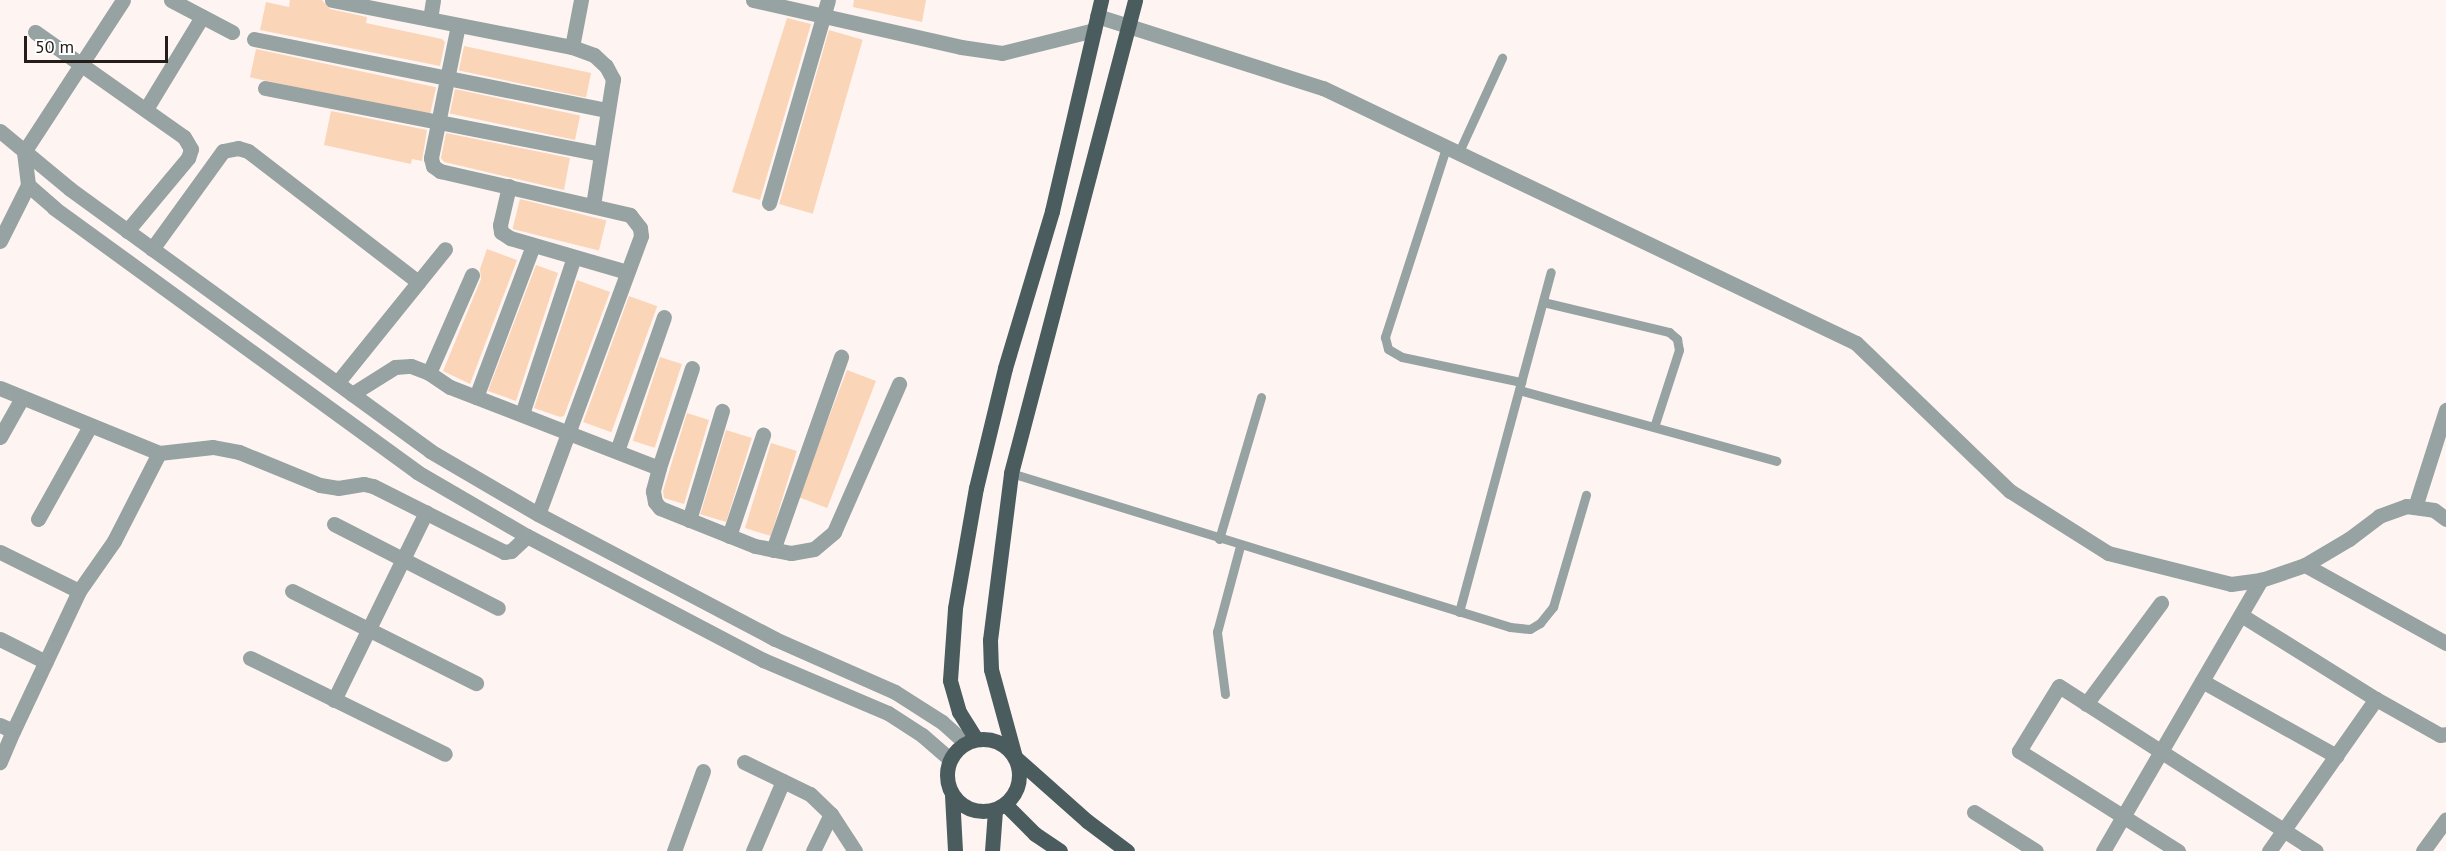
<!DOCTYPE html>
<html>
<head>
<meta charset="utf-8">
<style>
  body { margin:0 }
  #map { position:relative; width:2446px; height:851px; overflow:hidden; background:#fef5f2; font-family:"PT Sans",sans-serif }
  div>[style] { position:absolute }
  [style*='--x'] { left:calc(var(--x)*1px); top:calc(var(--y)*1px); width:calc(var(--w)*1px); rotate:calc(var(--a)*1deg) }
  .building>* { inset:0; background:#fad5b8; transform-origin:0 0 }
  .service>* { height:9px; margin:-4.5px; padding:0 4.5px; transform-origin:4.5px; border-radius:4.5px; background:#97a2a2 }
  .minor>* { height:15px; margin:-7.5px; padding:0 7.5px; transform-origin:7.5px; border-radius:7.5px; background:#97a2a2 }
  .tertiary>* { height:15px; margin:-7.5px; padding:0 7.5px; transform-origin:7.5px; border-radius:7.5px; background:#97a2a2 }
  .primary>* { height:15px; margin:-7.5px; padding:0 7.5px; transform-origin:7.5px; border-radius:7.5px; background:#4a5c5d }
  .primary>.ring { margin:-7.5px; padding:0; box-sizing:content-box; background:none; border:15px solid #4a5c5d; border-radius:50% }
  span { translate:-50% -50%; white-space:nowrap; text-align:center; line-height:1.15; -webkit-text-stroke:6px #fff; paint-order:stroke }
  .scale { position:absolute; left:24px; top:36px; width:144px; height:27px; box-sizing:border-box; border:3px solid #241d1a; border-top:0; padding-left:8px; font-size:18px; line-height:21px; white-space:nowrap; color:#241d1a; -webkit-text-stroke:4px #fff; paint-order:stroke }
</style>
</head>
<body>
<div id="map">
  <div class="building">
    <i style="clip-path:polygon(290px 0,322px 0,330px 9px,367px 17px,366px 23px,442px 39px,445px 42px,440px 66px,260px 30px,266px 2px,289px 7px)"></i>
    <i style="clip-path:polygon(854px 0,926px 0,922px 22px,853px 7px)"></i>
    <i style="clip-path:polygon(787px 18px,811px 24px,760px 200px,732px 192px)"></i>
    <i style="left:829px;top:30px;width:35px;height:181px;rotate:16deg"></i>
    <i style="left:464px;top:46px;width:130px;height:25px;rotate:12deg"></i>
    <i style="left:256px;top:49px;width:184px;height:29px;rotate:12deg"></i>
    <i style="left:455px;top:89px;width:128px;height:25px;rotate:12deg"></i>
    <i style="clip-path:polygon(331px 111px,427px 130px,422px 161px,412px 159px,411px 164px,324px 145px)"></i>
    <i style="clip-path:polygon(446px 133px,570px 158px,564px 190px,444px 162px,441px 158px)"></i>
    <i style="left:520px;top:199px;width:89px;height:31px;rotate:14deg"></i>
    <i style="clip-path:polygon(487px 249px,517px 260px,470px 384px,443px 371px,481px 279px,480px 269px)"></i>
    <i style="clip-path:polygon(536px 265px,558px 273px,516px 401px,488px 391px)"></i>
    <i style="clip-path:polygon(577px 280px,610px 292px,564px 416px,560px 417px,534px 408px)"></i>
    <i style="left:629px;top:296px;width:30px;height:134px;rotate:20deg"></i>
    <i style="left:660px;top:357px;width:23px;height:88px;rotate:18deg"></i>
    <i style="left:847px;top:370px;width:31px;height:136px;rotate:21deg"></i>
    <i style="clip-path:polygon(687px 413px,709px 420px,684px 504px,664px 498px,663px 491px)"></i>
    <i style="left:726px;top:430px;width:27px;height:88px;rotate:17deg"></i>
    <i style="left:771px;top:443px;width:27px;height:89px;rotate:17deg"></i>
  </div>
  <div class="service">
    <i style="--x:1446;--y:148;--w:199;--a:107.9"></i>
    <i style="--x:1385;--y:337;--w:12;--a:76"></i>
    <i style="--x:1388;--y:349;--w:16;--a:30"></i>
    <i style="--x:1402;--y:357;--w:122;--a:11.9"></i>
    <i style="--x:1458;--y:154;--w:106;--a:-65.4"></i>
    <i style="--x:1543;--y:302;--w:130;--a:13.4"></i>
    <i style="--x:1669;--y:332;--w:11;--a:41"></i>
    <i style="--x:1677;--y:339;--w:11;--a:80"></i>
    <i style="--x:1679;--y:350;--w:81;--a:108"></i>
    <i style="--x:1519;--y:390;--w:267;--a:15.4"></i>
    <i style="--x:1011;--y:473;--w:522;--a:17.15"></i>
    <i style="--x:1510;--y:627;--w:20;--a:6"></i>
    <i style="--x:1530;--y:629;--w:12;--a:-31"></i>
    <i style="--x:1540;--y:623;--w:21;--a:-51"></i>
    <i style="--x:1553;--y:607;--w:117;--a:-73.6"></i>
    <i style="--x:1219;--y:539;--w:148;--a:-73.5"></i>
    <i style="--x:1459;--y:612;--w:352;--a:-74.9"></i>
    <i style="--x:1225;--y:694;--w:63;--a:-97.4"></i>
    <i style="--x:1217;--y:632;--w:89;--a:-75"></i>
  </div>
  <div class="minor">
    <i style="--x:171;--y:0;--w:69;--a:27.7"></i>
    <i style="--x:332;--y:0;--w:245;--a:11.1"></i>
    <i style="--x:572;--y:47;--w:23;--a:20"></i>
    <i style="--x:594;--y:55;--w:16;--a:43"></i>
    <i style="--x:606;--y:66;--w:15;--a:62"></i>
    <i style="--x:613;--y:79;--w:128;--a:99"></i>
    <i style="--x:753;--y:0;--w:213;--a:12.7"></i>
    <i style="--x:961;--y:47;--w:41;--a:8.3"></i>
    <i style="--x:1002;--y:53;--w:95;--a:-14"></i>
    <i style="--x:1097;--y:16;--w:237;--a:17.7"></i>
    <i style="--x:1323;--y:88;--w:591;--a:25.57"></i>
    <i style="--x:1856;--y:343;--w:214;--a:43.9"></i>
    <i style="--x:2010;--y:491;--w:116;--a:32.3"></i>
    <i style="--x:2108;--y:553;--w:127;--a:14.1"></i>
    <i style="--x:2231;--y:584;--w:30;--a:-8"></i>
    <i style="--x:2261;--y:580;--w:46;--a:-18.8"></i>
    <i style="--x:2305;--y:565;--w:51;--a:-30.6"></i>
    <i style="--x:2349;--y:539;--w:38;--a:-37"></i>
    <i style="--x:2379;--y:516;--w:29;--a:-20"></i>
    <i style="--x:2406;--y:506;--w:28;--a:8"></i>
    <i style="--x:2434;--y:510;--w:15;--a:37"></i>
    <i style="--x:430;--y:19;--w:19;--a:-81"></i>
    <i style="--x:458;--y:25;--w:136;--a:101.5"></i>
    <i style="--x:431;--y:158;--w:8;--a:76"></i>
    <i style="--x:433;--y:166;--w:9;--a:36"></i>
    <i style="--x:440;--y:171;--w:195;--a:13"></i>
    <i style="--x:630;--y:215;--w:16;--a:52"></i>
    <i style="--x:640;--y:228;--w:8;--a:83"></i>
    <i style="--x:641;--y:236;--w:296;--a:110.3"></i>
    <i style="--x:35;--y:32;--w:182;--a:35.2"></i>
    <i style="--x:184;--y:137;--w:14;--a:60"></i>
    <i style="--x:191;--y:149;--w:9;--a:108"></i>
    <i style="--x:188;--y:158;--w:95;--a:129.9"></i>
    <i style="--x:254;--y:39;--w:360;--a:11.4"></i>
    <i style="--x:572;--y:47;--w:48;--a:-79.2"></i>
    <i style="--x:265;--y:88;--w:342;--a:11.1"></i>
    <i style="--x:146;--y:109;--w:108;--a:-58.7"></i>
    <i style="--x:24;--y:152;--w:181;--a:-56.9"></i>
    <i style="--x:509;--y:186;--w:40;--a:103"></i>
    <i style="--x:500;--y:225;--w:7;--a:82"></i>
    <i style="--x:501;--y:232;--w:11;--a:34"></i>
    <i style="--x:510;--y:238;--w:122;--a:16.2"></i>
    <i style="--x:769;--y:203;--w:211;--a:-73.8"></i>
    <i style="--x:0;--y:241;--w:63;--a:-63.4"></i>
    <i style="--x:152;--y:249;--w:121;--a:-54.1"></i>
    <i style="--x:223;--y:151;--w:15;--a:-11"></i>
    <i style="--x:238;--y:148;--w:10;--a:17"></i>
    <i style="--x:248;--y:151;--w:215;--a:37.6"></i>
    <i style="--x:692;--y:368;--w:105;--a:108.3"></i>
    <i style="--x:659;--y:468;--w:24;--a:105"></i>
    <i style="--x:653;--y:491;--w:11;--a:80"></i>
    <i style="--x:655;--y:502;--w:8;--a:50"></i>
    <i style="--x:660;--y:508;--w:102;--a:21.8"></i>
    <i style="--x:755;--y:546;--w:37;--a:11"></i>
    <i style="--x:791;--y:553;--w:23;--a:-10"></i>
    <i style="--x:814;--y:549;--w:26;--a:-40"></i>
    <i style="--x:834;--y:532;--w:162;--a:-66.3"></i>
    <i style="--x:429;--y:373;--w:107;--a:-66.3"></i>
    <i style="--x:337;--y:383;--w:172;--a:-51.1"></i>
    <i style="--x:0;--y:388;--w:172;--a:22.2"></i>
    <i style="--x:159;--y:453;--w:99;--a:117.1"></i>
    <i style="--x:114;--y:541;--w:61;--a:125"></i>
    <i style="--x:79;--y:591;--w:155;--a:115.2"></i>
    <i style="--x:352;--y:394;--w:51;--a:-32.1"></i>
    <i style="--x:395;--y:367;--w:16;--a:-4"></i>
    <i style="--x:411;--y:366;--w:19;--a:21"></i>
    <i style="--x:429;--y:373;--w:25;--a:34"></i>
    <i style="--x:450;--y:387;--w:224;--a:21.2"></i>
    <i style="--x:476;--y:397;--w:162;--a:-69.4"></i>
    <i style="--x:522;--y:414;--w:165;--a:-71.7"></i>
    <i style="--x:0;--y:437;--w:45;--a:-60.6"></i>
    <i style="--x:617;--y:451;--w:142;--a:-70.7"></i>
    <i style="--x:159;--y:453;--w:54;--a:-6.3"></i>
    <i style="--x:213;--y:447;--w:26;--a:11"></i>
    <i style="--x:239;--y:452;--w:87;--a:22.2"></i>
    <i style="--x:320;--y:485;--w:18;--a:9"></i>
    <i style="--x:338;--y:488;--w:26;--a:-9"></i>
    <i style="--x:364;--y:484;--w:9;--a:13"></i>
    <i style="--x:373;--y:486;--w:147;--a:26.7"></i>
    <i style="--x:504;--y:552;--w:7;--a:-8"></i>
    <i style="--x:511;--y:551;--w:22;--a:-43"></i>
    <i style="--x:2415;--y:507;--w:102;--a:-72.3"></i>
    <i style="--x:38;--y:519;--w:107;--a:-60.8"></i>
    <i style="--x:689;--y:520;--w:114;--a:-73.2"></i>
    <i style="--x:334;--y:524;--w:184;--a:27.1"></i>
    <i style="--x:729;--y:536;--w:107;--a:-71.4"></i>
    <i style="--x:773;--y:550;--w:205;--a:-70.6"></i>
    <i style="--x:0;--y:552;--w:88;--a:26.3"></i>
    <i style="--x:2305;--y:565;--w:161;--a:29"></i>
    <i style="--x:292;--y:591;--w:206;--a:26.6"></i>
    <i style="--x:2241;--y:615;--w:159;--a:31.9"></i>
    <i style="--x:2376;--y:699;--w:73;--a:29.4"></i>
    <i style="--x:2440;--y:735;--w:6;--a:-9"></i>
    <i style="--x:0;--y:639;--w:51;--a:26.6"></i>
    <i style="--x:250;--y:658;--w:217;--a:26.2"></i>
    <i style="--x:2202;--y:681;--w:154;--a:29.2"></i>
    <i style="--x:334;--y:700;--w:209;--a:-63.9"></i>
    <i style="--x:2086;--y:704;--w:126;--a:-53.4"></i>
    <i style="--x:0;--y:725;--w:14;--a:25"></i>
    <i style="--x:13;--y:731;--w:34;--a:113"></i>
    <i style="--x:744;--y:762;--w:73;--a:25.9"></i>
    <i style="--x:810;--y:794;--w:29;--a:44"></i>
    <i style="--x:831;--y:814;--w:44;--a:57"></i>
    <i style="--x:1974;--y:812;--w:73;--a:32.2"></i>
    <i style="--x:674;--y:851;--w:85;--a:-70.1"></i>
    <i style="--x:753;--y:851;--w:76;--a:-66.8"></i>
    <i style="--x:813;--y:851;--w:41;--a:-64.1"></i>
    <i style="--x:2103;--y:851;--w:314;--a:-59.8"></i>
    <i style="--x:2178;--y:851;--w:188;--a:-147.8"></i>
    <i style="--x:2019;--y:751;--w:76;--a:-58.4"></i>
    <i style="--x:2059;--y:686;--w:305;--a:32.7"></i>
    <i style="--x:2269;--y:851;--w:186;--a:-54.9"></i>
    <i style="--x:2423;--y:851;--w:39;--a:-54"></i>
  </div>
  <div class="tertiary">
    <i style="--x:0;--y:131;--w:91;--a:39.6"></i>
    <i style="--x:70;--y:189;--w:445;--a:36"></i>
    <i style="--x:430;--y:451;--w:125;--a:30.3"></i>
    <i style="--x:538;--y:514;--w:268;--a:27.8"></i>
    <i style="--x:775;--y:639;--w:131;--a:23.8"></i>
    <i style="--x:895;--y:692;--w:56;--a:32.6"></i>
    <i style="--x:942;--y:722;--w:31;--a:42"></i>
    <i style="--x:24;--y:152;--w:33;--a:83"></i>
    <i style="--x:28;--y:185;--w:35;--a:41"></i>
    <i style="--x:54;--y:208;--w:449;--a:36"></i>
    <i style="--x:417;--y:472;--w:127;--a:30.2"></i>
    <i style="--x:527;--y:536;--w:267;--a:27.7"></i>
    <i style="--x:763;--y:660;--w:136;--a:23"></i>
    <i style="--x:888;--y:713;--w:40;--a:32.9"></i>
    <i style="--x:922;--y:735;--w:37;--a:41"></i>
  </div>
  <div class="primary">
    <i class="ring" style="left:947px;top:739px;width:57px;height:57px"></i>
    <i style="--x:976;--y:739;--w:32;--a:-122"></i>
    <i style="--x:959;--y:712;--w:33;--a:-106"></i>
    <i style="--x:950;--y:680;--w:72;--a:-86"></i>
    <i style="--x:955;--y:608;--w:122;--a:-80.1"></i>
    <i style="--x:976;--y:488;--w:123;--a:-76.4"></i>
    <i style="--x:1005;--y:368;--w:164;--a:-73.3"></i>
    <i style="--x:1052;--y:211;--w:217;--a:-76.9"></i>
    <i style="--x:952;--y:795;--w:56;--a:86.9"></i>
    <i style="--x:1005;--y:804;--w:42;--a:45"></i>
    <i style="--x:1035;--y:834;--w:30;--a:34"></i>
    <i style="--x:992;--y:851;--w:41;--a:-85.8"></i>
    <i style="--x:1127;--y:851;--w:50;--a:-143.1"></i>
    <i style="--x:1087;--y:821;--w:96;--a:-138.4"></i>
    <i style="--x:1015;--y:757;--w:91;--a:-105.3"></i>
    <i style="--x:991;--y:669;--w:29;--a:-92"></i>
    <i style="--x:990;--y:640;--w:168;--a:-82.8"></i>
    <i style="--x:1011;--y:473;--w:489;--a:-75.3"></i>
  </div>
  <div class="scale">50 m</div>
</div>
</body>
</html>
